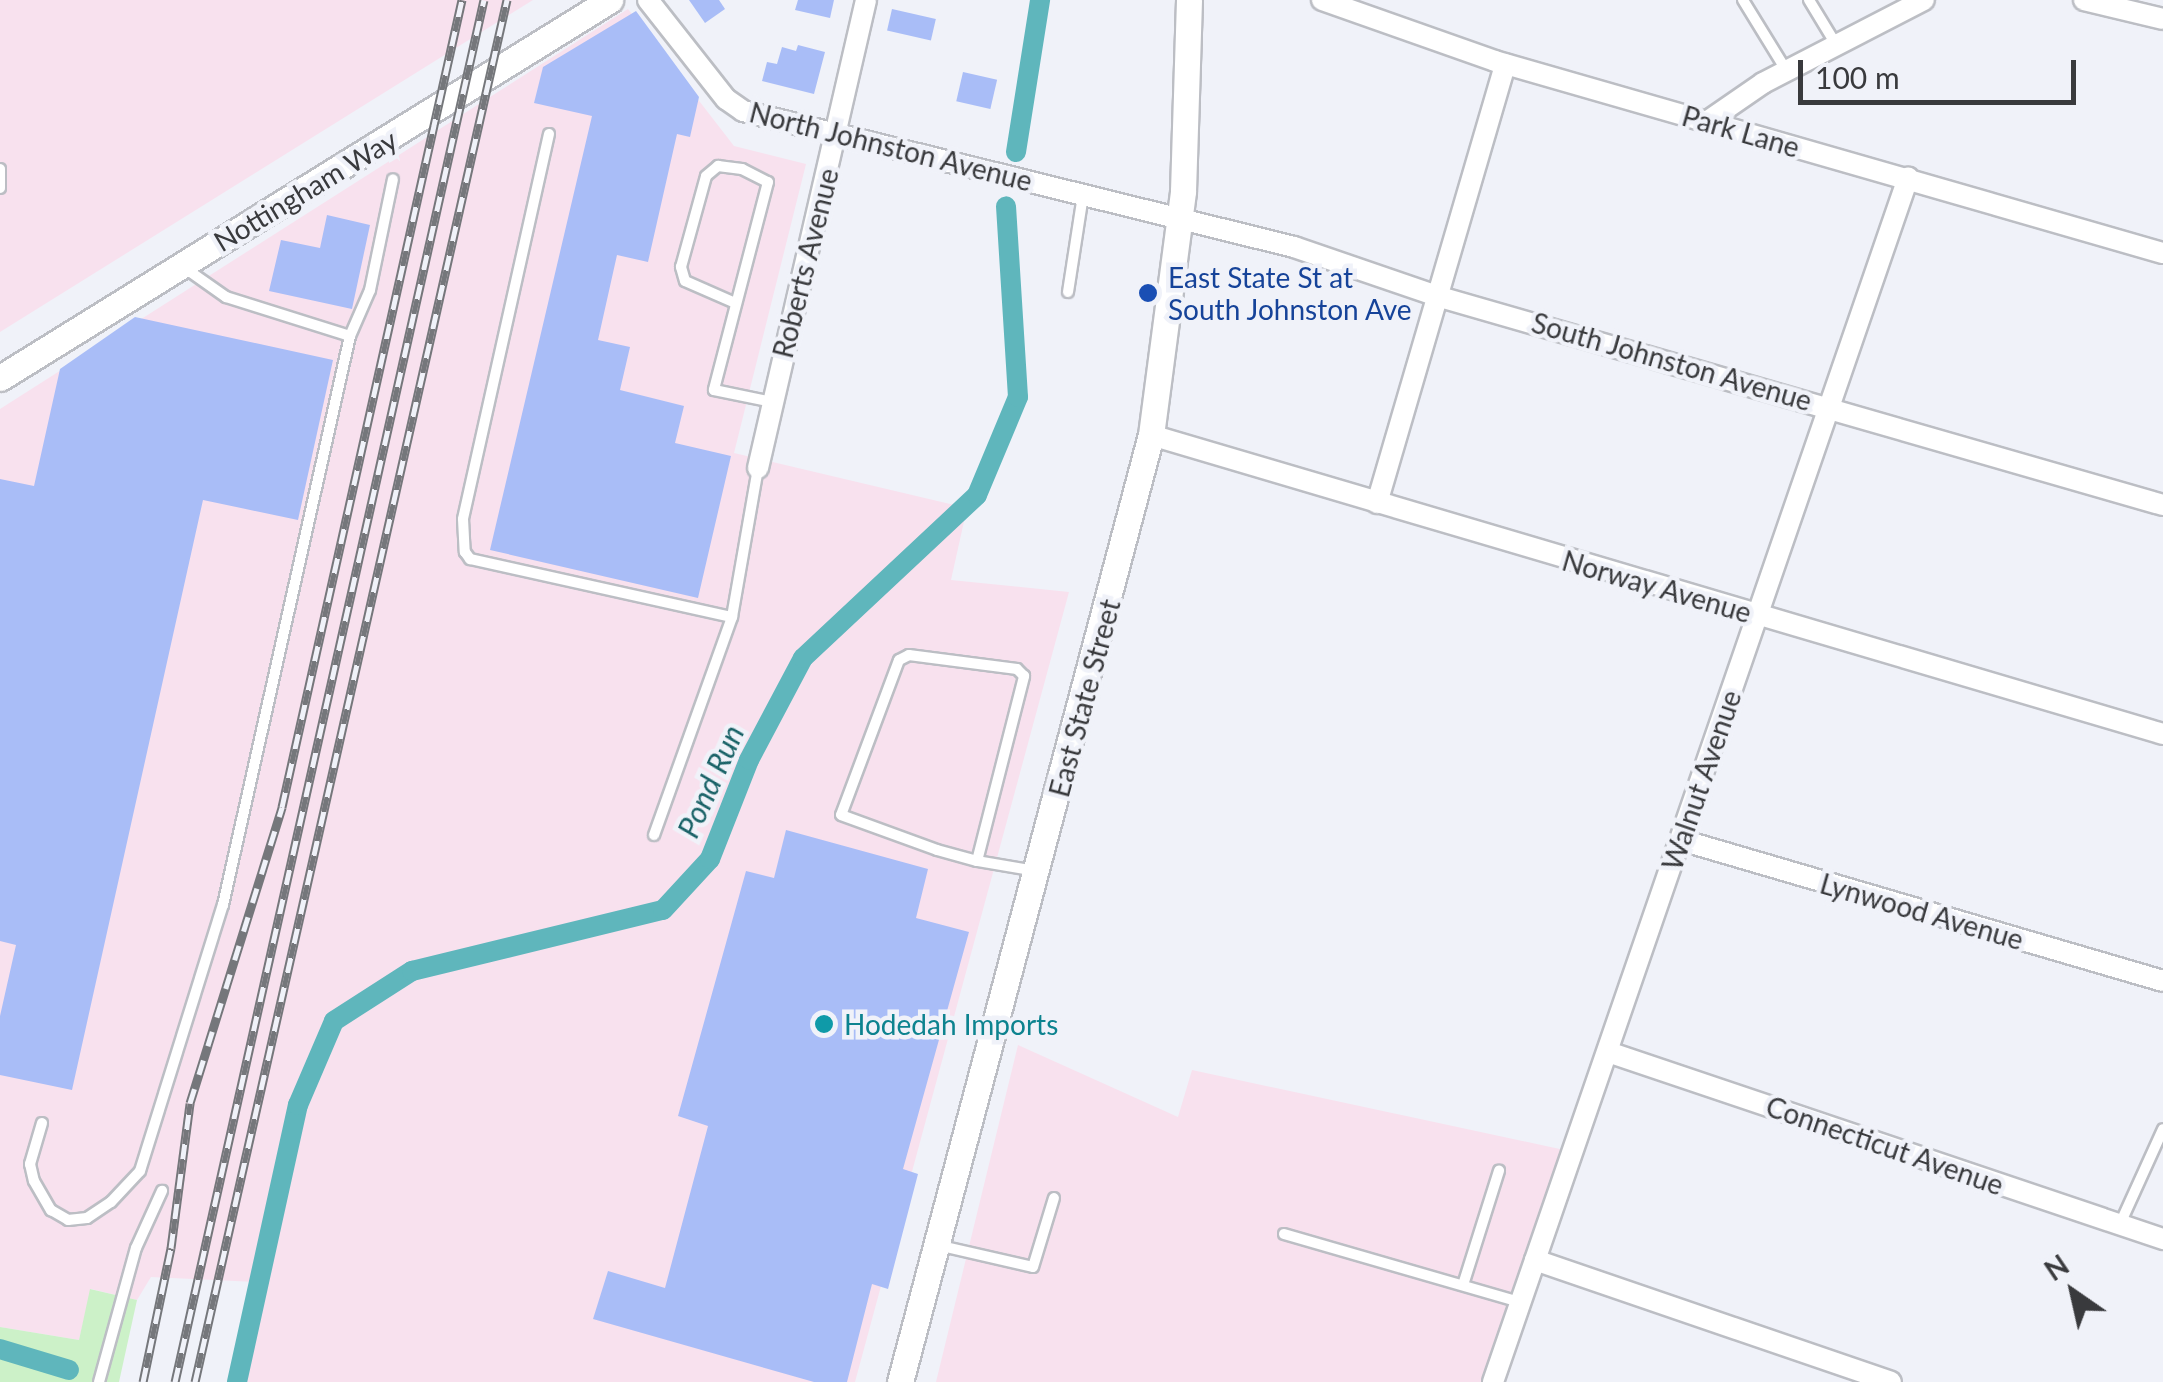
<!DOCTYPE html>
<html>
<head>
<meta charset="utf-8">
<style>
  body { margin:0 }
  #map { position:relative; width:2163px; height:1382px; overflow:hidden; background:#f0f2f9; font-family:Lato,sans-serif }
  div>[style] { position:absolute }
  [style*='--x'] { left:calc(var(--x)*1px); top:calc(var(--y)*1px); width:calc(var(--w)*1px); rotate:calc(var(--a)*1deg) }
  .industrial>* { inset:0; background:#f8e1ee }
  .green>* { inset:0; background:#ccf1c8 }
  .canal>* { height:20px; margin:-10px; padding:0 10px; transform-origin:10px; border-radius:10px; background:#5fb6bc }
  .building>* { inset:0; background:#a9bdf7; transform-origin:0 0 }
  .roads { filter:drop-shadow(2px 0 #bcbec4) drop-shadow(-2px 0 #bcbec4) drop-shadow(0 2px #bcbec4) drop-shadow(0 -2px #bcbec4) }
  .service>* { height:10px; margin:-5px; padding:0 5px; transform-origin:5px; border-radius:5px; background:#fff }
  .minor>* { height:20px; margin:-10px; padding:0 10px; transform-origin:10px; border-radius:10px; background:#fff }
  .tertiary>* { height:25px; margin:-12.5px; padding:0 12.5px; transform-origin:12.5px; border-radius:12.5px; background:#fff }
  .rail>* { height:9px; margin-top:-4.5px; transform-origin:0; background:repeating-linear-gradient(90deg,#f0f2f9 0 15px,#75777b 0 30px); box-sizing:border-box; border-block:2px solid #75777b }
  .dots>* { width:28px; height:28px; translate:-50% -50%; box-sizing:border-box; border:5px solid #f0f2f9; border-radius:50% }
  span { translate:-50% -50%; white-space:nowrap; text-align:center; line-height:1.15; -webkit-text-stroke:9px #f0f2f9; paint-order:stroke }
  .street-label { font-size:28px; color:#393a3d }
  .transit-label { font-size:28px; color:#164399 }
  .left { translate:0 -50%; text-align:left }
  .culture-label { font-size:28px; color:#0d838f }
  .water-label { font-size:30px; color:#196267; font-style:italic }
  .north { position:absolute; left:2023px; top:1242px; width:100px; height:100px; -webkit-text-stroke:8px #f0f2f9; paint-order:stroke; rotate:326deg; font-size:28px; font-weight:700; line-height:40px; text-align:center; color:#393a3d }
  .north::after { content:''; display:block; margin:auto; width:35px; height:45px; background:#393a3d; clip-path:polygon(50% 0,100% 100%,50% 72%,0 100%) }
  .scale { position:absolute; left:1798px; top:60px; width:278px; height:45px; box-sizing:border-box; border:5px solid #393a3d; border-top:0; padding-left:12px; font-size:30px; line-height:35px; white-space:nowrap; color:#393a3d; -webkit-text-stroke:8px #f0f2f9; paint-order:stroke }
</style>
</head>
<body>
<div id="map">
  <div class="industrial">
    <i style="clip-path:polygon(0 0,533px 0,0 332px)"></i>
    <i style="clip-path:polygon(628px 9px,734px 146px,806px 164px,734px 453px,967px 508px,951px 580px,1069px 592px,855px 1382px,230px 1382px,258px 1282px,151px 1277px,137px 1300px,91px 1289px,79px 1340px,0 1327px,0 409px)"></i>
    <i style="clip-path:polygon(1018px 1045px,1178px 1117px,1192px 1070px,1569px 1151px,1490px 1382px,936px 1382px)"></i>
  </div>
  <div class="green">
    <i style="clip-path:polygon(90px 1289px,137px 1300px,119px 1382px,0 1382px,0 1327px,79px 1340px)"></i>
  </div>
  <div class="canal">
    <i style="--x:1016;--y:152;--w:154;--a:-81"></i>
    <i style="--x:0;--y:1349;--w:72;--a:16.9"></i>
    <i style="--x:237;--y:1382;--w:284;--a:-77.6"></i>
    <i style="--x:298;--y:1105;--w:91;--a:-66.8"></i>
    <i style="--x:334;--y:1021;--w:93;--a:-32.7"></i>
    <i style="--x:412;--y:971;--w:258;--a:-13.7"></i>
    <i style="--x:663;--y:910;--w:69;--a:-47.3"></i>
    <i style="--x:710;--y:859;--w:106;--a:-68.5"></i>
    <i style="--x:749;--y:760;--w:115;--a:-62.1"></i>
    <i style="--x:803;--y:658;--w:238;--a:-43.1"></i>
    <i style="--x:977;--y:495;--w:106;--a:-67.3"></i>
    <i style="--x:1018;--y:397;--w:191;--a:-93.6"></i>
  </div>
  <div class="building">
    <i style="clip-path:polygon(689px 0,719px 0,725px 9px,705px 23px)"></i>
    <i style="clip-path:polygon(798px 0,834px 0,830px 18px,795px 10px)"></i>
    <i style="left:892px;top:9px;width:45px;height:22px;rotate:13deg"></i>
    <i style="clip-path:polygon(636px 11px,699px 97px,690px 137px,677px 134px,648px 262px,617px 255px,598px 340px,630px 347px,620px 390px,684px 406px,675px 443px,731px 456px,698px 598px,490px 550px,592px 116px,534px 103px,543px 67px)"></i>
    <i style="clip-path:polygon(798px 45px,825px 52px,814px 94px,762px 81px,767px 62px,777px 64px,782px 47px,796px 51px)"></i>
    <i style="left:963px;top:72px;width:35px;height:30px;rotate:13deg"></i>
    <i style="clip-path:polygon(327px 215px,370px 225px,352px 309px,269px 291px,281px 240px,320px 248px)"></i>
    <i style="clip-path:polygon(135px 317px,333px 360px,298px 520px,203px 500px,72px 1090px,0 1075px,0 1016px,16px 945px,0 941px,0 479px,34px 486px,60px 369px)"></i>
    <i style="clip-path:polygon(786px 830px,928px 869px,916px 918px,969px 932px,903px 1169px,918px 1174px,888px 1289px,872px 1284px,847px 1382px,814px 1382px,593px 1319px,608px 1271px,665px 1288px,708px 1126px,678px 1116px,746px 871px,774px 878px)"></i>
  </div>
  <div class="roads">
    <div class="service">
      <i style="--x:1743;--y:0;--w:82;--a:58.4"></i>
      <i style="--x:1809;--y:0;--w:54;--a:58.7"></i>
      <i style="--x:549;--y:134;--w:394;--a:102.6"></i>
      <i style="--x:463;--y:519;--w:33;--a:87"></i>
      <i style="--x:465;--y:552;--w:9;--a:54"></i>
      <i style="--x:470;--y:559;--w:268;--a:12.5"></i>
      <i style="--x:0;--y:169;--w:19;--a:90"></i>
      <i style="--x:182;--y:266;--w:54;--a:35.2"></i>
      <i style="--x:226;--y:297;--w:130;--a:17.5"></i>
      <i style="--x:350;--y:336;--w:50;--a:-66.5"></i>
      <i style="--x:370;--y:290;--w:113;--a:-78.3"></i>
      <i style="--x:1068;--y:292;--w:98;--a:-81.2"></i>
      <i style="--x:733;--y:302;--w:52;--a:-156.4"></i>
      <i style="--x:685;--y:281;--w:15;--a:-106"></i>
      <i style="--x:681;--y:267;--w:94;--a:-74.6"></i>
      <i style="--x:706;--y:176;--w:16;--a:-40"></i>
      <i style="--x:718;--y:166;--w:24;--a:7"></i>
      <i style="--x:742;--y:169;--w:29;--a:27"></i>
      <i style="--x:768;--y:182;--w:215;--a:104.6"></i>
      <i style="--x:714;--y:390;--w:59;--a:11.7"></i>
      <i style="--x:654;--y:835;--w:232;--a:-70.3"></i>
      <i style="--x:732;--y:617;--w:151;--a:-80.1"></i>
      <i style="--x:977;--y:861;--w:191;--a:-75.7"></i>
      <i style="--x:1024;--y:676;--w:10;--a:-135"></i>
      <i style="--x:1017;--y:669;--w:109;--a:-172.6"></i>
      <i style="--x:909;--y:655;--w:11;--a:153"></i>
      <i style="--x:899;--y:660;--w:165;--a:110.5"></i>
      <i style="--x:841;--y:815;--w:102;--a:20"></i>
      <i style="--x:937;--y:850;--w:41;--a:15.4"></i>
      <i style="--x:977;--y:861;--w:60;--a:9.6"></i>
      <i style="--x:42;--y:1123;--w:43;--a:106.3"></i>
      <i style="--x:30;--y:1164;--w:17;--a:77"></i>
      <i style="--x:34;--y:1181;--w:34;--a:60"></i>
      <i style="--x:51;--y:1210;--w:20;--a:30"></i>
      <i style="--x:68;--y:1220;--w:19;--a:-6"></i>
      <i style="--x:87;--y:1218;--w:29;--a:-34"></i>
      <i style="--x:111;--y:1202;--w:42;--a:-46.9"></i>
      <i style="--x:140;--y:1171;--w:279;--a:-72.7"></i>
      <i style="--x:223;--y:905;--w:583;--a:-77.42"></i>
      <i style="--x:2120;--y:1224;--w:104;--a:-65.6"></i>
      <i style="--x:1284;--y:1234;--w:246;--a:16.1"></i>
      <i style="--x:937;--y:1245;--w:98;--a:12.9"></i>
      <i style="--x:1033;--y:1267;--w:72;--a:-73.1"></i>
      <i style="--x:1463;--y:1285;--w:120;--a:-72.5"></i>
      <i style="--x:99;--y:1382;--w:139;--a:-74.6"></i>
      <i style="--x:136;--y:1248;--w:63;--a:-65.5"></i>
    </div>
    <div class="minor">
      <i style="--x:648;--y:0;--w:126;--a:51.8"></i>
      <i style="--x:726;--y:99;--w:21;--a:35"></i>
      <i style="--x:743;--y:111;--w:568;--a:13.86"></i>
      <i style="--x:1294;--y:247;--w:154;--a:18.9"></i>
      <i style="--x:1440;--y:297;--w:752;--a:16.05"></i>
      <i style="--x:1322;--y:0;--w:183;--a:19.4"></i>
      <i style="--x:1495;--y:61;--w:695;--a:16.04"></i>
      <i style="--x:2084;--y:0;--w:81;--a:13.5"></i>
      <i style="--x:1708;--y:121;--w:67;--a:-34.6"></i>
      <i style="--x:1763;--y:83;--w:181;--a:-27.3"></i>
      <i style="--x:1151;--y:435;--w:1055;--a:16.46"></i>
      <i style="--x:758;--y:468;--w:480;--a:-77"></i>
      <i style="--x:1377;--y:503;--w:457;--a:-73.7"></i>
      <i style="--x:1681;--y:840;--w:502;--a:16.31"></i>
      <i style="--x:1608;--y:1052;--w:586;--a:18.62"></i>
      <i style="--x:1535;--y:1260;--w:376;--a:18.9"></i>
      <i style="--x:1493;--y:1382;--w:1274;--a:-70.98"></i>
    </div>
    <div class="tertiary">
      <i style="--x:0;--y:378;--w:718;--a:-31.79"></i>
      <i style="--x:900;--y:1382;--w:980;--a:-75.16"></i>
      <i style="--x:1151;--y:435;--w:246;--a:-82.5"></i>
      <i style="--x:1183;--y:191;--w:191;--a:-88.2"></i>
    </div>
  </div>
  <div class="rail">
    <i style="--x:143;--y:1382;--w:137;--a:-78.2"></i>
    <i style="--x:171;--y:1248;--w:146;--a:-82.5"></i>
    <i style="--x:190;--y:1103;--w:310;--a:-72.7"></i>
    <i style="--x:282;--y:807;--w:827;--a:-77.43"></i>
    <i style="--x:175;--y:1382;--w:1416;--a:-77.4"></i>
    <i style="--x:195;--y:1382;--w:1417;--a:-77.28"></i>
  </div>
  <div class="dots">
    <i style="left:1148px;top:293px;background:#1a4fb4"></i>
    <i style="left:824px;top:1024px;background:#0f9aa8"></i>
  </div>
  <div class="street-label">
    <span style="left:1741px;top:131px;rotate:16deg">Park Lane</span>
    <span style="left:891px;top:146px;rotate:14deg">North Johnston Avenue</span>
    <span style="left:305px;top:190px;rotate:-31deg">Nottingham Way</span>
    <span style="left:805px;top:263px;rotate:-76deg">Roberts Avenue</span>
    <span style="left:1672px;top:361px;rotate:16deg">South Johnston Avenue</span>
    <span style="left:1657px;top:586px;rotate:16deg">Norway Avenue</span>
    <span style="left:1084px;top:698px;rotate:-75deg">East State Street</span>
    <span style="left:1701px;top:780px;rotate:-71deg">Walnut Avenue</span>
    <span style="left:1922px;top:911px;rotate:16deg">Lynwood Avenue</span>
    <span style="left:1885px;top:1145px;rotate:19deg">Connecticut Avenue</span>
  </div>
  <div class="transit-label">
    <span class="left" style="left:1168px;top:293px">East State St at<br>South Johnston Ave</span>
  </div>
  <div class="culture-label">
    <span class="left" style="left:844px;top:1024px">Hodedah Imports</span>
  </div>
  <div class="water-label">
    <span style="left:710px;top:781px;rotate:-66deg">Pond Run</span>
  </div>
  <div class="north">N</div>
  <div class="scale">100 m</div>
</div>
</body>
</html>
